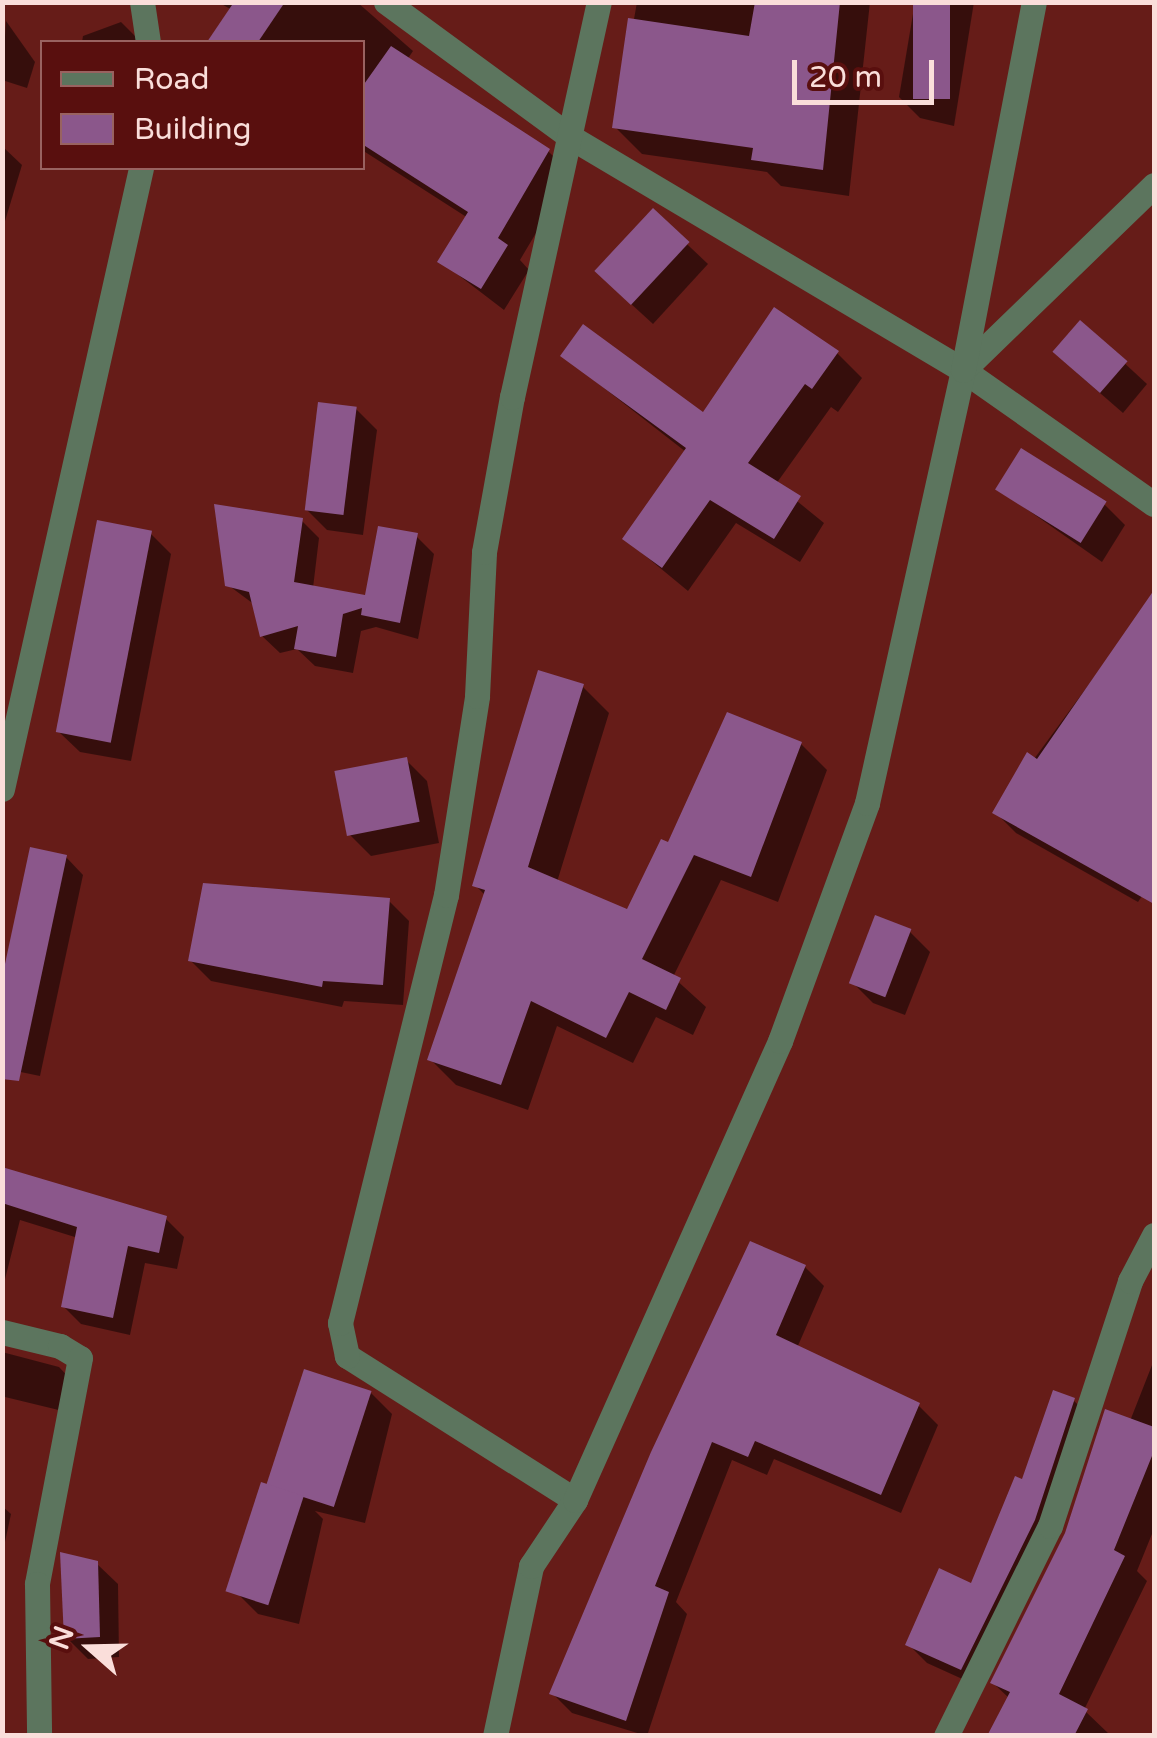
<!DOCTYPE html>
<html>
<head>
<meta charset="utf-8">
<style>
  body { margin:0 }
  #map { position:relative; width:1157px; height:1738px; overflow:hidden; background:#661c18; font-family:"Varela Round",sans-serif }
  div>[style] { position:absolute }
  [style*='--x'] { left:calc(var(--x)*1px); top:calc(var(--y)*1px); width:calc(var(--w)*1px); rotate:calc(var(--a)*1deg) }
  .shadow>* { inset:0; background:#0007 }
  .building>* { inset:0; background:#8b578b; transform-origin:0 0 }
  .minor>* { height:25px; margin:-12.5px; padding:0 12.5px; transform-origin:12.5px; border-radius:12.5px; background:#5c755e }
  span { translate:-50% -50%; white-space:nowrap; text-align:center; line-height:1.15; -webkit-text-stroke:8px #590f0e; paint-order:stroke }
  .frame { position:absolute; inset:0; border:5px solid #fadeda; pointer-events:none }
  .legend { position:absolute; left:40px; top:40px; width:325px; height:130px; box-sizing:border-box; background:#590f0e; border:2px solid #996260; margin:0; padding:12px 18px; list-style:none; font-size:30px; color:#fadeda }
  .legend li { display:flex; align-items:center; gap:20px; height:50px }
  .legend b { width:50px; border:2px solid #996260 }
  .north { position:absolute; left:40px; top:1598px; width:100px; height:100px; -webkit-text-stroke:8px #590f0e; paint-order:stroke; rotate:290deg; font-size:28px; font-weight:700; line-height:40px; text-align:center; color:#fadeda }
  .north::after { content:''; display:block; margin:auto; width:35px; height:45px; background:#fadeda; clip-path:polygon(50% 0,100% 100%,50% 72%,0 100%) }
  .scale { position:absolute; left:792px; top:60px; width:142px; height:45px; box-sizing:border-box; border:5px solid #fadeda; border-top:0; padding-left:12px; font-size:30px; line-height:35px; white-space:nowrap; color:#fadeda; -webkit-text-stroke:8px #590f0e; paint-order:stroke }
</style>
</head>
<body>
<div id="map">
  <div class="shadow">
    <i style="clip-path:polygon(218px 2px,357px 2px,413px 51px,407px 60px,548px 151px,571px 174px,520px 260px,529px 270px,504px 310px,440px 261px,468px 218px,362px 150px,362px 42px,219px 42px,214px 37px,232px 10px)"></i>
    <i style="clip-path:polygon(637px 2px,870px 2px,849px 196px,781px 186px,767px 172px,642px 154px,615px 127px)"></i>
    <i style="clip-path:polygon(915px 2px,974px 2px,954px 126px,920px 118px,899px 97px)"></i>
    <i style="clip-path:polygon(6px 21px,35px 62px,27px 88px,2px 80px)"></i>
    <i style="clip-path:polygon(121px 22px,141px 42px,82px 42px,83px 36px)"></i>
    <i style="clip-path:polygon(2px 146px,22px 165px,2px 231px)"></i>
    <i style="clip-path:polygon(653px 212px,708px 264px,653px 324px,618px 292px)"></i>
    <i style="clip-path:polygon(1081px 323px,1147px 384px,1123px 413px,1077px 373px)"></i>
    <i style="clip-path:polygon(837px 353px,862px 378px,838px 412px,831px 407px,776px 484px,824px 523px,800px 562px,736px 523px,688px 591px,625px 539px,686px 452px,563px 356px,704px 415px)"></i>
    <i style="clip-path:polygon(356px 409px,377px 430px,363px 535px,327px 530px,306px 509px)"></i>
    <i style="clip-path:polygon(998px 489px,1104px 504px,1125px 525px,1102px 562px)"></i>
    <i style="clip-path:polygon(301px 520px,319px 538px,313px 588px,367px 598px,416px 536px,434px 554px,418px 639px,376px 627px,361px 631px,353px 673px,315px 666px,297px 649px,280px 653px,262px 636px,255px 605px,228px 585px)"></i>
    <i style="clip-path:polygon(150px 533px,171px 554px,131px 761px,80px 752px,59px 732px)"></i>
    <i style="clip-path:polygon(1151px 600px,1154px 878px,1138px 902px,1016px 833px,995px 812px)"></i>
    <i style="clip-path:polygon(582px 686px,609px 713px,557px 882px,628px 912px,669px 845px,801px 744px,827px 770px,778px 902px,721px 880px,673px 977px,706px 1007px,693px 1035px,656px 1017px,633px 1063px,557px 1026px,528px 1110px,456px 1085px,430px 1059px,486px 896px,475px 885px)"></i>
    <i style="clip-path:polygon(406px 760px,427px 781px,439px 843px,371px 856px,350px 835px)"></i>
    <i style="clip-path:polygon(66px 857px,83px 875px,40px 1076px,6px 1069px)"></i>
    <i style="clip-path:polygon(388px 900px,409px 921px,403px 1005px,344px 1001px,342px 1007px,211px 981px,190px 960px)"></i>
    <i style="clip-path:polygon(909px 931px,930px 952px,905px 1015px,873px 1003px,852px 982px)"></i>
    <i style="clip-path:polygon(2px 1171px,166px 1219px,184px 1237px,177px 1269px,145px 1263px,130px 1335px,81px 1324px,63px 1306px,78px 1238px,20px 1220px,2px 1291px)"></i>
    <i style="clip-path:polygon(805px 1267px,824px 1286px,797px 1348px,918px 1405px,938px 1425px,901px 1513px,774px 1459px,767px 1475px,732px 1460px,676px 1602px,687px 1614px,647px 1736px,572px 1713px,552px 1693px)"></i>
    <i style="clip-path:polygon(2px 1352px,59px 1367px,77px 1386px,71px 1413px,5px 1397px,2px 1408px)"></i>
    <i style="clip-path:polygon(1154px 1360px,1154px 1529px,1137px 1571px,1147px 1581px,1084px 1710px,1109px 1734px,990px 1736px,1010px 1699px,993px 1683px,1130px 1421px)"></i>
    <i style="clip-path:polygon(371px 1393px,392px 1414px,365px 1523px,315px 1511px,323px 1519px,299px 1624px,258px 1614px,237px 1593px,284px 1492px,278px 1486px)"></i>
    <i style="clip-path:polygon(1073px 1400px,1093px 1419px,980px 1687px,927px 1663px,908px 1644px,972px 1586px)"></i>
    <i style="clip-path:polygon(2px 1506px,11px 1514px,2px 1556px)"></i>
    <i style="clip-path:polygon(96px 1563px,118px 1584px,119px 1657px,88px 1659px,67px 1638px)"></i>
  </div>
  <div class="building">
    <i style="clip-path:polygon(234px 2px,285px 2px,258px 42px,207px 42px)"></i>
    <i style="clip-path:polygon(755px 2px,840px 2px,823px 170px,751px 160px,753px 148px,612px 128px,628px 18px,749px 36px)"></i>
    <i style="left:913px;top:2px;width:37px;height:97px"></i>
    <i style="clip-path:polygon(391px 46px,550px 149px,498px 238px,508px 245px,481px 289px,437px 262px,468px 212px,362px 144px,362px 87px)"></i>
    <i style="left:653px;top:208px;width:50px;height:86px;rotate:43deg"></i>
    <i style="clip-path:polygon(774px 307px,839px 351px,812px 389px,805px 384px,748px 463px,801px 496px,774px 539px,710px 500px,662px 568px,622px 539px,686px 448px,560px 356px,583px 324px,703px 412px)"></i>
    <i style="left:1080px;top:320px;width:63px;height:42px;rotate:41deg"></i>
    <i style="left:318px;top:402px;width:39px;height:109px;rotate:7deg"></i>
    <i style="left:1021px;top:448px;width:101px;height:49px;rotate:32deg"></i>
    <i style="clip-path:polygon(214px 504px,303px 518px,294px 582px,365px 595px,378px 526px,418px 533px,400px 623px,361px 615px,362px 608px,343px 614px,336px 657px,294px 649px,298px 626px,260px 637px,249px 592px,225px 586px)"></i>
    <i style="left:97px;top:520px;width:56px;height:216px;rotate:11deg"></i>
    <i style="clip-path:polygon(1154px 590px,1154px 904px,992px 813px,1027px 752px,1037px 759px)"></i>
    <i style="clip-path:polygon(538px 670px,584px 684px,528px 867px,627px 909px,661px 839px,668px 842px,727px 712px,802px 742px,751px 877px,694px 855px,642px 959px,681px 978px,666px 1010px,629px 992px,606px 1038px,531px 1001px,501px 1085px,427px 1060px,485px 890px,472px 886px)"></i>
    <i style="left:407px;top:757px;width:66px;height:74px;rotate:79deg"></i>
    <i style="clip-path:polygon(30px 847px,67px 855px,19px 1081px,2px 1079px,2px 978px)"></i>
    <i style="clip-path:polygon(203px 883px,390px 898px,383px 985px,323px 981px,322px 987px,188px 961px)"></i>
    <i style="left:875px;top:915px;width:39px;height:73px;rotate:21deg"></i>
    <i style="clip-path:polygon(2px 1167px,167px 1216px,159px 1253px,128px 1246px,113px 1318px,61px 1307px,77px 1227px,2px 1203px)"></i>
    <i style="clip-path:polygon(750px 1241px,806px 1265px,776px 1335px,920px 1403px,881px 1495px,755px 1441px,748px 1457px,712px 1442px,655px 1586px,669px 1592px,626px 1721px,549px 1694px,651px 1452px)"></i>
    <i style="left:304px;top:1369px;width:71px;height:122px;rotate:18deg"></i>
    <i style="clip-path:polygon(1053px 1390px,1075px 1398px,1035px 1520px,961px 1670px,905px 1645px,939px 1568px,971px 1583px,1015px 1476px,1022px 1479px)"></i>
    <i style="clip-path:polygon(1105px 1409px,1154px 1427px,1154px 1451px,1114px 1550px,1125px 1556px,1059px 1694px,1088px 1709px,1074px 1736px,987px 1736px,1010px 1692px,990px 1683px,1065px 1533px)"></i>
    <i style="left:261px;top:1482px;width:45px;height:115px;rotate:18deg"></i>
    <i style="clip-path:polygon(60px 1552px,98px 1561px,100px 1637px,64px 1639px)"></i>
  </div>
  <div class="minor">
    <i style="--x:142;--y:2;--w:40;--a:81.5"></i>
    <i style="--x:386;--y:2;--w:230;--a:36.2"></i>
    <i style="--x:572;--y:138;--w:455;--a:30.7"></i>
    <i style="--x:963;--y:370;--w:233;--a:35.1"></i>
    <i style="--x:963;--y:370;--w:266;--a:-44.1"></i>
    <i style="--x:2;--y:789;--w:636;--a:-77.38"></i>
    <i style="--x:2;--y:1332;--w:60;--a:13.6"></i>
    <i style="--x:60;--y:1346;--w:23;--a:31"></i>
    <i style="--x:80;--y:1358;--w:230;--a:100.8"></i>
    <i style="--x:37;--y:1584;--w:152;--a:89.2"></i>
    <i style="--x:575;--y:1500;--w:270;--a:-147.7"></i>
    <i style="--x:347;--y:1356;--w:34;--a:-102"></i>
    <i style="--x:340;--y:1323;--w:441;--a:-76.1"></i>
    <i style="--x:446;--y:895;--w:201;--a:-81.1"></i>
    <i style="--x:477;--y:696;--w:144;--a:-87.2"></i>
    <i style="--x:484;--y:552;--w:158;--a:-79.8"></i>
    <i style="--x:512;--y:397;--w:404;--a:-77.6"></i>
    <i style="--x:495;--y:1736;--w:174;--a:-78"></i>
    <i style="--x:531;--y:1566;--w:79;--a:-56.3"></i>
    <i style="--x:575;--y:1500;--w:503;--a:-65.93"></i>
    <i style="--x:780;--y:1041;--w:253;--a:-69.9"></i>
    <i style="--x:867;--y:803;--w:444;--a:-77.5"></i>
    <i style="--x:963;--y:370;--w:375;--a:-79.1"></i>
    <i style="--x:946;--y:1736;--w:234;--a:-63.7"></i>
    <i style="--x:1050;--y:1526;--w:258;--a:-71.9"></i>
    <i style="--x:1130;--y:1281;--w:52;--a:-62.4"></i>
  </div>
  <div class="frame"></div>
  <ul class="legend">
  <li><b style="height:12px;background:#5c755e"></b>Road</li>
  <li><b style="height:28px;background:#8b578b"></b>Building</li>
  </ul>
  <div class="north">N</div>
  <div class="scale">20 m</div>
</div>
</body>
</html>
